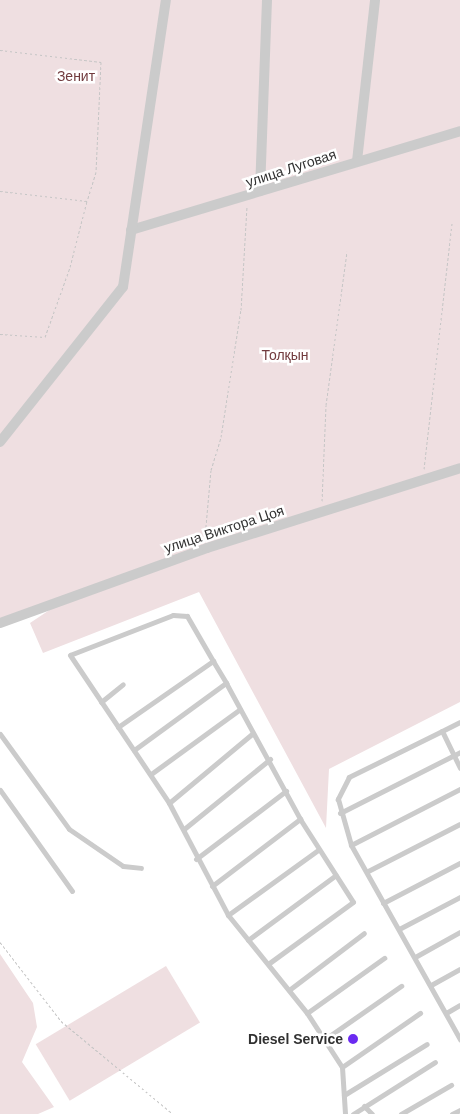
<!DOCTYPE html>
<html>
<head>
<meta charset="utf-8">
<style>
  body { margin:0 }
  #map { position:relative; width:460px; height:1114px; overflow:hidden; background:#fff; font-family:Helvetica,sans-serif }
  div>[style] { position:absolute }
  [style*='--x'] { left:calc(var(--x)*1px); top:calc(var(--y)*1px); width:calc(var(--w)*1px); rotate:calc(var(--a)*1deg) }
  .green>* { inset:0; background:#efdfe1; transform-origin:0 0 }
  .path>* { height:1px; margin-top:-0.5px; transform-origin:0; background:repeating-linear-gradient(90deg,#c5c5c5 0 2.5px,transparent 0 5px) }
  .lane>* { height:5px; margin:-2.5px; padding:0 2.5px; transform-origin:2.5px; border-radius:2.5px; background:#cbcbcb }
  .street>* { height:10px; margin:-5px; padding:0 5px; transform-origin:5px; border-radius:5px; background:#cbcbcb }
  .dots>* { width:14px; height:14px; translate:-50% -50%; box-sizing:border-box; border:2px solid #fff; border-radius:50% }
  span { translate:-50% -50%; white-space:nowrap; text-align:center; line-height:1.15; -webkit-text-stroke:5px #fff; paint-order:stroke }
  .park-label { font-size:14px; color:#713b3e }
  .street-label { font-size:14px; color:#313131 }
  .poi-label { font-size:14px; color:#313131; font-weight:700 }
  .right { translate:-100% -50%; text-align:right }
</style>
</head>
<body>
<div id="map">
  <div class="green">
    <i style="clip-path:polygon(0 0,460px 0,460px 702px,329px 769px,326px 828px,199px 592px,43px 653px,30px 623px,51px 609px,0 625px)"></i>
    <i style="clip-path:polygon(0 954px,33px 1003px,37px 1027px,22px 1062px,54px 1107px,38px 1114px,0 1114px)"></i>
    <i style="left:166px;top:966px;width:66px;height:152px;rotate:59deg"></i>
  </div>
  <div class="path">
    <i style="--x:0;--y:50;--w:102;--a:6.8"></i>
    <i style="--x:101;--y:62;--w:110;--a:92.6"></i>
    <i style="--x:96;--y:172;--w:30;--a:107"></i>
    <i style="--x:87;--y:201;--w:88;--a:-173.4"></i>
    <i style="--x:0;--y:334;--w:45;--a:3.8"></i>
    <i style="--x:45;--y:337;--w:74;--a:-70.3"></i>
    <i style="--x:70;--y:267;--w:68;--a:-75.6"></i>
    <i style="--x:424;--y:469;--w:248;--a:-83.5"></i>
    <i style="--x:322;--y:501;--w:96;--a:-87.6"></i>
    <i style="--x:326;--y:405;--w:155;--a:-82.2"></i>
    <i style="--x:205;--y:537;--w:67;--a:-84.9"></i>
    <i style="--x:211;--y:470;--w:34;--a:-73"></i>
    <i style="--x:221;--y:437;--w:129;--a:-81.1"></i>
    <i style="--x:241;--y:310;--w:104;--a:-86.7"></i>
    <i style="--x:0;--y:942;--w:100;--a:52.3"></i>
    <i style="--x:61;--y:1021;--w:146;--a:39.7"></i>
  </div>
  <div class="lane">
    <i style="--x:213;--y:661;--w:26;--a:59"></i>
    <i style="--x:101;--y:702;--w:28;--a:-39"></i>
    <i style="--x:118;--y:727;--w:116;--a:-34.8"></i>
    <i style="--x:213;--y:661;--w:52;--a:-120"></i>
    <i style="--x:187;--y:616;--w:14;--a:-176"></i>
    <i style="--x:173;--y:615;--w:110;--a:158.8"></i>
    <i style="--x:70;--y:655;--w:178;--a:56.2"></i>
    <i style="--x:169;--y:803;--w:127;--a:62.2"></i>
    <i style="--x:228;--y:915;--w:126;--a:51.1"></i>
    <i style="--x:307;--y:1013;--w:64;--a:57.1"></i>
    <i style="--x:342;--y:1067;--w:47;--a:86.3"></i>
    <i style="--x:442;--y:731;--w:20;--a:-27"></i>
    <i style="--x:0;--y:734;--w:117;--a:54"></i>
    <i style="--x:69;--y:829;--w:65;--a:34.4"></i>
    <i style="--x:123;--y:866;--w:18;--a:6"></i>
    <i style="--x:134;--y:750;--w:114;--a:-36.1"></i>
    <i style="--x:226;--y:683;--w:155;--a:61.4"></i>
    <i style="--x:300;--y:819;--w:98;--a:57.4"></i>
    <i style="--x:353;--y:902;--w:105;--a:143.9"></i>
    <i style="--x:460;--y:768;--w:41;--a:-115.9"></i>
    <i style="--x:442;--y:731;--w:104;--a:153.7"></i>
    <i style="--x:349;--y:777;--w:25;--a:117"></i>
    <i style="--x:338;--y:799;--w:48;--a:74.2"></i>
    <i style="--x:351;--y:845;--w:223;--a:60.7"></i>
    <i style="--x:151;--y:774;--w:110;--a:-36.1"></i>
    <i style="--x:0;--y:790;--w:124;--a:54.5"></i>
    <i style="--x:169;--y:803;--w:109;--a:-39.8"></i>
    <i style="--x:340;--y:813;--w:135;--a:-26.9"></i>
    <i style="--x:184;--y:829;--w:111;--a:-39.1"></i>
    <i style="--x:351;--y:845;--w:123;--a:-27.2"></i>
    <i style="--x:196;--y:859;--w:113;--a:-37.1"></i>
    <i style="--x:368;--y:871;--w:103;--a:-27.1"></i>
    <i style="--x:212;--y:886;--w:111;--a:-37.3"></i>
    <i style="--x:383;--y:903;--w:87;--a:-27.5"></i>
    <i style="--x:228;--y:915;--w:111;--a:-35.8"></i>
    <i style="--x:399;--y:929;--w:69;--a:-27.7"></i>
    <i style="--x:248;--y:940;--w:109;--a:-36.5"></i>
    <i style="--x:415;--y:957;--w:51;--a:-29.1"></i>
    <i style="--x:431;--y:985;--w:33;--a:-29"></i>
    <i style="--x:289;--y:990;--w:94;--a:-37.2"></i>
    <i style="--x:307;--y:1013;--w:95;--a:-35.5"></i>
    <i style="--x:446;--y:1013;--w:16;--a:-30"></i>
    <i style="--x:325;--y:1039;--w:93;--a:-34.9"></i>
    <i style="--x:342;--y:1067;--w:95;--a:-34.7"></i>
    <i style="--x:344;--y:1095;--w:97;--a:-31.6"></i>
    <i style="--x:364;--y:1106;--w:11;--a:45"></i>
    <i style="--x:353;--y:1114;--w:97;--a:-32.4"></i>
    <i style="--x:401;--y:1114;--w:58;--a:-30.1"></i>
    <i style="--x:452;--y:1114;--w:9;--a:-27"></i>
  </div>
  <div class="street">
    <i style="--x:357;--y:161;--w:162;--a:-83.6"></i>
    <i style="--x:260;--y:191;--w:191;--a:-87.9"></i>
    <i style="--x:131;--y:230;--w:344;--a:-16.7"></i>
    <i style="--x:0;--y:442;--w:198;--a:-51.6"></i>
    <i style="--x:123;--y:287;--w:290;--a:-81.5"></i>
    <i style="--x:0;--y:623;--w:220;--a:-19.9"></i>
    <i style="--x:207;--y:548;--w:265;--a:-17.5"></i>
  </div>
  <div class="dots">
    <i style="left:353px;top:1039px;background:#6b2af1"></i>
  </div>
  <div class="park-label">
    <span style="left:76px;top:76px">Зенит</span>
    <span style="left:285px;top:355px">Толқын</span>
  </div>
  <div class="street-label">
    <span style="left:291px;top:168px;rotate:-18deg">улица Луговая</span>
    <span style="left:224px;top:529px;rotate:-18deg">улица Виктора Цоя</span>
  </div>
  <div class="poi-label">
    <span class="right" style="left:343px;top:1039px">Diesel Service</span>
  </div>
</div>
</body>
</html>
